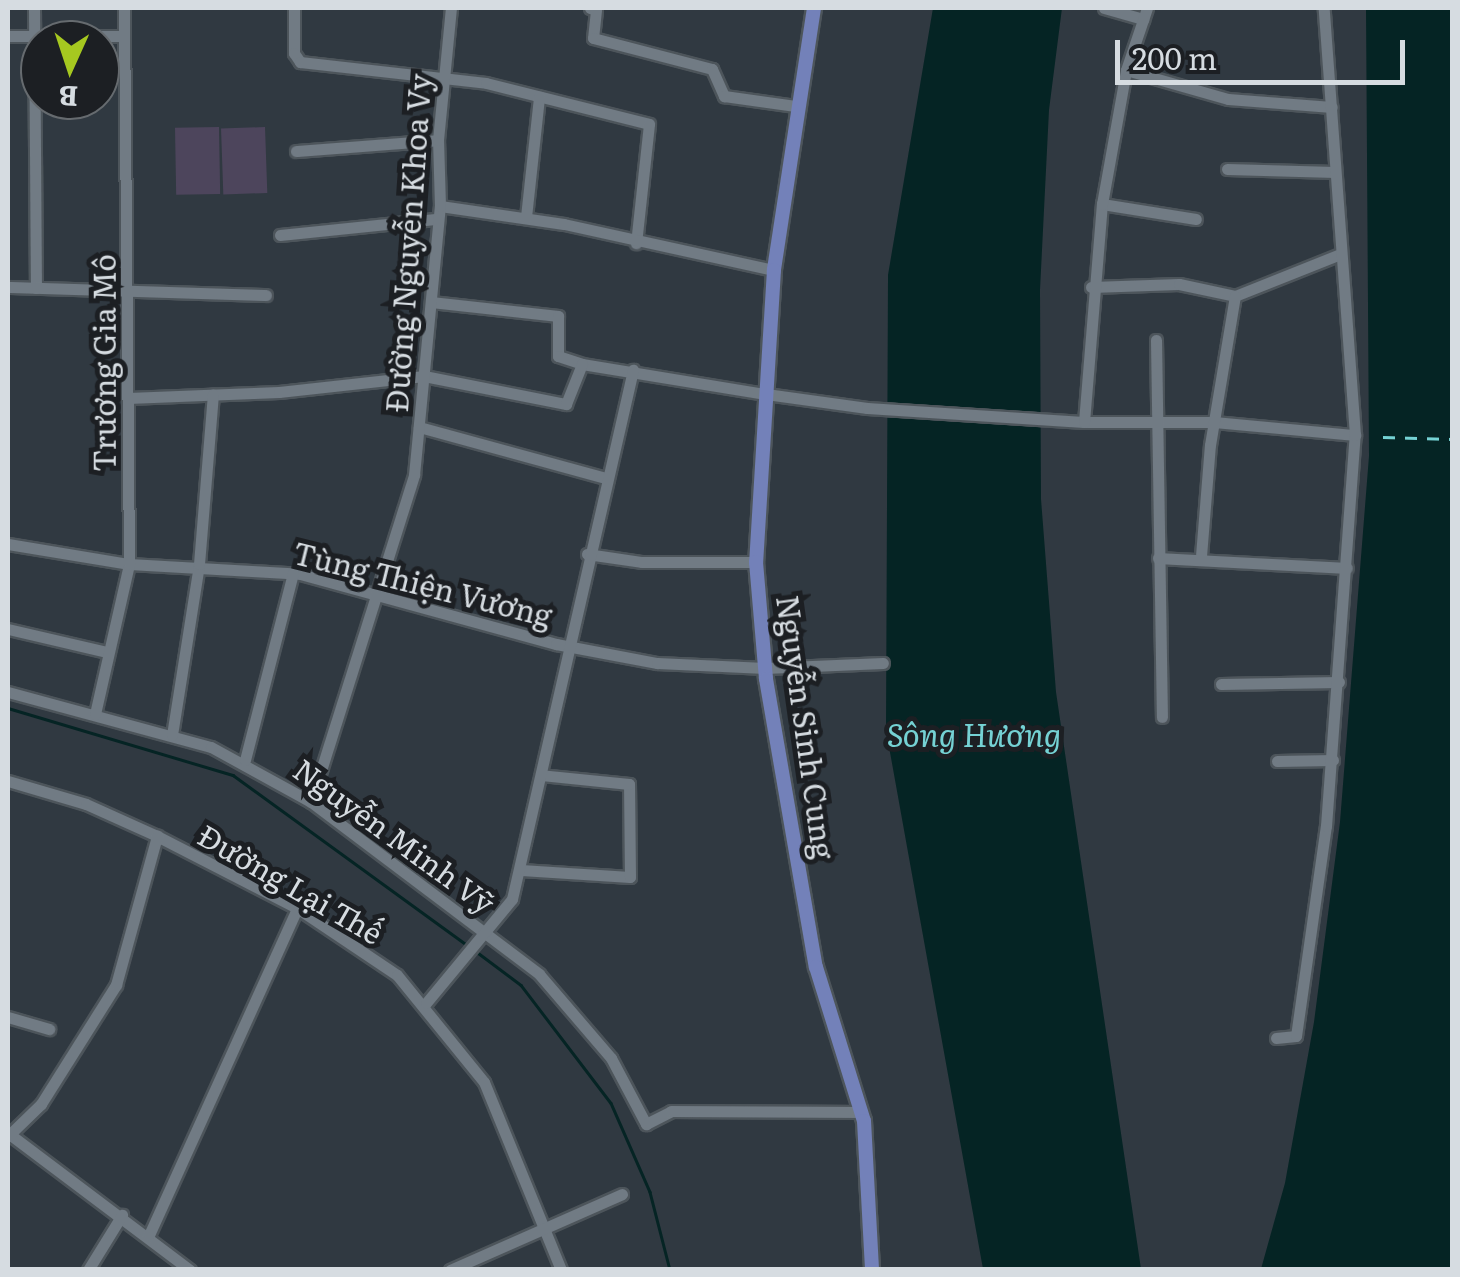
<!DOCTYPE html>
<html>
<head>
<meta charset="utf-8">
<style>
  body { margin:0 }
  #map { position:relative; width:1460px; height:1277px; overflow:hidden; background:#303941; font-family:Literata,serif }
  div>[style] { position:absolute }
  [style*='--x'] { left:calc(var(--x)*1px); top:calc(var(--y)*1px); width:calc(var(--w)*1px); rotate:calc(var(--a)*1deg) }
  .green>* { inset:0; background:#4d455c; transform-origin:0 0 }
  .water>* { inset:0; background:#052424 }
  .stream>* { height:2.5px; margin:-1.25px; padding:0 1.25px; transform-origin:1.25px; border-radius:1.25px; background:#052424 }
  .ferry>* { height:2.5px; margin-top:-1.25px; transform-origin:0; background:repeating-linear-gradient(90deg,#75d2d4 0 12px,transparent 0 22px) }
  .roads { filter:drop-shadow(2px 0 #4d555b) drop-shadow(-2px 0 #4d555b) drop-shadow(0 2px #4d555b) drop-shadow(0 -2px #4d555b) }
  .minor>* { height:11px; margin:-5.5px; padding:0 5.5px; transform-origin:5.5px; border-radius:5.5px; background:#717b84 }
  .major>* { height:14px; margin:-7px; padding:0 7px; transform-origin:7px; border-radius:7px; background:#7381b9 }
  span { translate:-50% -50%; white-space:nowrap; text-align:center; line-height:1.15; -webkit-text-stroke:10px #1c1f23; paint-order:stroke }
  .street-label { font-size:30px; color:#d6dce1 }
  .water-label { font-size:32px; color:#75d2d4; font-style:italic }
  .frame { position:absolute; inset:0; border:10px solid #d6dce1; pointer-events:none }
  .north { position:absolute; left:20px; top:20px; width:100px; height:100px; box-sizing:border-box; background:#1c1f23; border:2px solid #666b6f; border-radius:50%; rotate:183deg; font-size:28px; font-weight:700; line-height:40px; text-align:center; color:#d6dce1 }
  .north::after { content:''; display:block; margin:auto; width:35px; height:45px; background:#a6c820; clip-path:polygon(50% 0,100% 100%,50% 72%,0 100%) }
  .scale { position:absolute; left:1115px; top:40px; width:290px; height:45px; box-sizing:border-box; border:5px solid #d6dce1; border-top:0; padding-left:12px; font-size:30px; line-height:35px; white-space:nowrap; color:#d6dce1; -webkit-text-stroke:8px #1c1f23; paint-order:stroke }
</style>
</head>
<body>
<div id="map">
  <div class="green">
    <i style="left:219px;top:127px;width:67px;height:44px;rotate:89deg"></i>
    <i style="left:265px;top:127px;width:66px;height:44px;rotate:88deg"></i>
  </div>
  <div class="water">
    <i style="clip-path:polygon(933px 8px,1062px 8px,1049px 110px,1040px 290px,1041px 499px,1056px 692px,1141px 1269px,983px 1269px,886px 730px,888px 275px)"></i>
    <i style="clip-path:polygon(1366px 8px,1452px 8px,1452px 1269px,1261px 1269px,1285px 1183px,1314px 1022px,1340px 822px,1369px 456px)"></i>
  </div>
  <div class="stream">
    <i style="--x:8;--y:708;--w:235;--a:16.6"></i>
    <i style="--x:233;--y:775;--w:288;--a:36"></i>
    <i style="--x:477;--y:952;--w:55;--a:36.9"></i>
    <i style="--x:521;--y:985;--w:148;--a:52.7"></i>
    <i style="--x:611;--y:1103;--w:97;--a:66.3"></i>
    <i style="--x:650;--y:1192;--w:81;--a:75.6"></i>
  </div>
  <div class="ferry">
    <i style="--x:1383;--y:437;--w:69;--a:1.7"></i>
  </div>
  <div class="roads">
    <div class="minor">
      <i style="--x:34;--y:8;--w:280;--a:89.6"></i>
      <i style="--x:294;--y:8;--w:45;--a:90"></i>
      <i style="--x:294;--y:53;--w:11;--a:56"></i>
      <i style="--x:300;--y:62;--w:187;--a:6.4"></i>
      <i style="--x:486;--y:83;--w:168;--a:14.1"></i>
      <i style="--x:649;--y:124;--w:120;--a:96.2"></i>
      <i style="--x:590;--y:8;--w:6;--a:18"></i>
      <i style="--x:596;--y:10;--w:28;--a:96"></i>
      <i style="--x:593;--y:38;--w:123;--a:14.6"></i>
      <i style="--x:712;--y:69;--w:30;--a:66"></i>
      <i style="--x:724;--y:96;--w:72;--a:8"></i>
      <i style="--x:1104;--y:8;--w:41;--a:15.8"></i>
      <i style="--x:8;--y:36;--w:116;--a:0"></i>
      <i style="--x:1126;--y:70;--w:106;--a:15.9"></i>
      <i style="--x:1228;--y:99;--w:104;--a:4.4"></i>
      <i style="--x:296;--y:151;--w:142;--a:-4.4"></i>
      <i style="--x:1227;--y:169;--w:108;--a:1.6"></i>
      <i style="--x:1102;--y:204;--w:95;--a:9.1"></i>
      <i style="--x:440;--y:206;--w:125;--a:8.3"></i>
      <i style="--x:564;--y:224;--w:215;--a:12.4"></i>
      <i style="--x:526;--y:217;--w:121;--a:-83.8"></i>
      <i style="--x:280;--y:235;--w:156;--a:-5.9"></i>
      <i style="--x:8;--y:287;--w:258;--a:1.8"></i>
      <i style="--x:1091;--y:287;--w:88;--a:-2"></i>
      <i style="--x:1179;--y:284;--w:57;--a:12.1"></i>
      <i style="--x:1235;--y:296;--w:111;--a:-21.7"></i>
      <i style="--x:431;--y:302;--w:128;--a:6.3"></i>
      <i style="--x:558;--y:316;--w:40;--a:90"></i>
      <i style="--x:558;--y:356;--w:25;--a:18"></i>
      <i style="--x:582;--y:364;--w:186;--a:9.3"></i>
      <i style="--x:766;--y:394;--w:102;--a:7.9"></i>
      <i style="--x:867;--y:408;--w:217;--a:3.7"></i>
      <i style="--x:1084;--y:422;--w:130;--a:0"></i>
      <i style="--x:1214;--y:422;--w:142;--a:5.3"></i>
      <i style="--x:1156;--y:340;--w:377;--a:89.1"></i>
      <i style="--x:128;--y:398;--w:151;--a:-2.3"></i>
      <i style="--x:279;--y:392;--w:146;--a:-6.3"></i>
      <i style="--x:424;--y:376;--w:145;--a:11.2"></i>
      <i style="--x:566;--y:404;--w:43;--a:-68.2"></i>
      <i style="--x:1084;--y:422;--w:219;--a:-85.3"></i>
      <i style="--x:1102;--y:204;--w:136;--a:-79.8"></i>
      <i style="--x:1126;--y:70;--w:65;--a:-71.3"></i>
      <i style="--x:419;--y:427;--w:194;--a:15.3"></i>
      <i style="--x:8;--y:544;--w:123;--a:9.4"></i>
      <i style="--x:129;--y:564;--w:171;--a:3.3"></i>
      <i style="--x:300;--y:574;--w:265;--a:15.3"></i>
      <i style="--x:556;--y:644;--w:103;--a:10.7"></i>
      <i style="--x:657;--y:663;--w:108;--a:2.7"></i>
      <i style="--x:765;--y:668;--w:118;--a:-2.4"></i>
      <i style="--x:587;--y:554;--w:56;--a:8.3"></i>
      <i style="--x:642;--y:562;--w:114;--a:0"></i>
      <i style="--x:1201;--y:556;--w:111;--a:-85.4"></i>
      <i style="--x:1210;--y:445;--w:151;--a:-80.5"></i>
      <i style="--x:1158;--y:558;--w:189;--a:3"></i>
      <i style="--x:8;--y:629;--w:102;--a:13.1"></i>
      <i style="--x:1221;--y:684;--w:118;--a:-1"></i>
      <i style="--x:8;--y:692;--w:210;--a:15.2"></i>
      <i style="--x:211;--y:747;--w:114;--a:28.8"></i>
      <i style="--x:311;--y:802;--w:286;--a:37"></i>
      <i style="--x:539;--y:974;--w:111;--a:49.4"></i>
      <i style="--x:611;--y:1058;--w:75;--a:62.1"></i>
      <i style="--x:646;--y:1124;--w:28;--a:-27"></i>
      <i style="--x:671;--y:1111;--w:191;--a:0.3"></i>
      <i style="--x:95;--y:714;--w:154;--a:-77.2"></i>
      <i style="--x:129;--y:564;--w:556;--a:-90.52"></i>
      <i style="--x:172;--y:735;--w:173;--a:-81"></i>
      <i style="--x:199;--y:564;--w:170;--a:-85.3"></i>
      <i style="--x:245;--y:760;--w:193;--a:-75.6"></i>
      <i style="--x:1277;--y:761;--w:56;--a:-1"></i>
      <i style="--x:8;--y:781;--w:81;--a:16.4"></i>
      <i style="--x:86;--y:804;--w:78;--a:24.3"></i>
      <i style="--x:157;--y:836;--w:157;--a:27.2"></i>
      <i style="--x:297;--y:908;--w:120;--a:33.8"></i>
      <i style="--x:397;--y:975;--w:138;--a:50.9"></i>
      <i style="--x:484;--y:1082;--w:203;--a:67.7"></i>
      <i style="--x:311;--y:802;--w:343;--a:-72.5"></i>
      <i style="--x:414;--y:475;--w:270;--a:-84.5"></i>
      <i style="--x:440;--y:206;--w:66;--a:-91.7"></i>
      <i style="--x:438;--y:140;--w:133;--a:-84.4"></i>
      <i style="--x:521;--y:870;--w:109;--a:3.7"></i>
      <i style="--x:630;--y:877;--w:93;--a:-90.6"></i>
      <i style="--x:629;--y:784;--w:88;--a:-174.2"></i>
      <i style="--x:426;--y:1003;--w:135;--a:-50.4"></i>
      <i style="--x:512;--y:899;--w:543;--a:-77.12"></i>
      <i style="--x:8;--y:1017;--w:43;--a:16.3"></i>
      <i style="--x:1276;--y:1038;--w:20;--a:-6"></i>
      <i style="--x:1296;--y:1036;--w:212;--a:-81.9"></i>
      <i style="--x:1326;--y:826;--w:392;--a:-85.8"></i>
      <i style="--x:1355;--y:435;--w:428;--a:-94.2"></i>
      <i style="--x:8;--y:1133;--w:228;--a:37"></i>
      <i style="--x:8;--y:1136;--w:46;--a:-44.1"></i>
      <i style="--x:41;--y:1104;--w:141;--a:-57.8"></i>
      <i style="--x:116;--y:985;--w:155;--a:-74.6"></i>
      <i style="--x:149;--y:1235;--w:359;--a:-65.6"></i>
      <i style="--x:88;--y:1270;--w:65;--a:-58.3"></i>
      <i style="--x:450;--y:1270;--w:188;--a:-23.8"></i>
    </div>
    <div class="major">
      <i style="--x:814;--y:8;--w:265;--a:98.7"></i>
      <i style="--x:774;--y:270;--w:293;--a:93.5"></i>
      <i style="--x:756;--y:562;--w:117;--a:85.1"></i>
      <i style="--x:766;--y:679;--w:292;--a:80.2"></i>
      <i style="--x:816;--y:967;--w:161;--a:72.7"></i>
      <i style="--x:864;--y:1121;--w:149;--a:86.9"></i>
    </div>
  </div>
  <div class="street-label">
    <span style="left:407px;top:243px;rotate:-86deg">Đường Nguyễn Khoa Vy</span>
    <span style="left:103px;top:363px;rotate:-90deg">Trương Gia Mô</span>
    <span style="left:423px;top:583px;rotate:14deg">Tùng Thiện Vương</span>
    <span style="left:807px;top:727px;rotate:82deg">Nguyễn Sinh Cung</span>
    <span style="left:395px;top:835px;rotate:36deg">Nguyễn Minh Vỹ</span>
    <span style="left:291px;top:883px;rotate:30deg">Đường Lại Thế</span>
  </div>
  <div class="water-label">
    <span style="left:974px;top:733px">Sông Hương</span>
  </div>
  <div class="frame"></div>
  <div class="north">B</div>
  <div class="scale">200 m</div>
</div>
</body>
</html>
